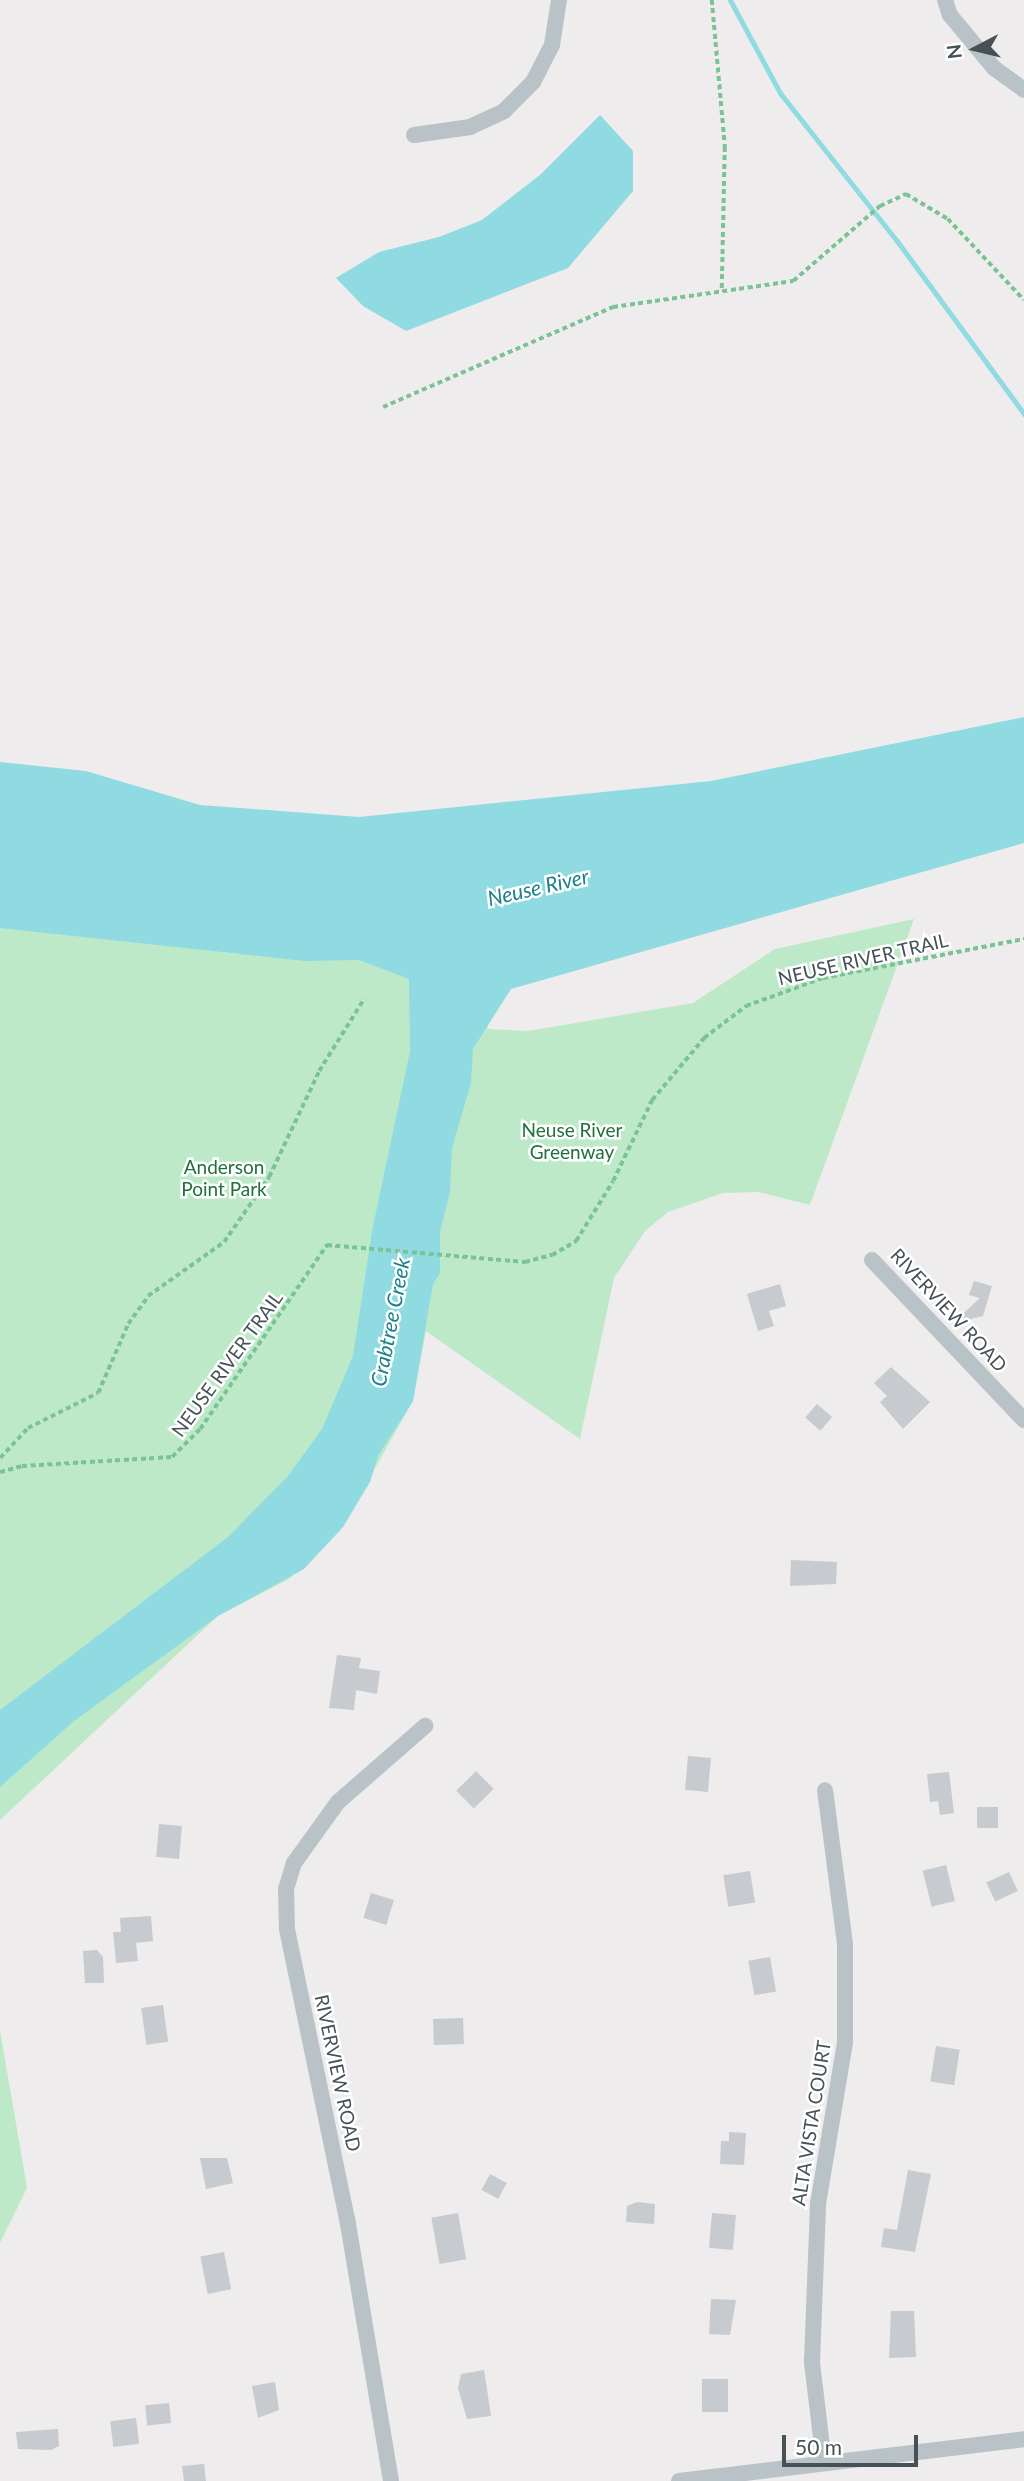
<!DOCTYPE html>
<html>
<head>
<meta charset="utf-8">
<style>
  body { margin:0 }
  #map { position:relative; width:1024px; height:2481px; overflow:hidden; background:#eeecec; font-family:Lato,sans-serif }
  div>[style] { position:absolute }
  [style*='--x'] { left:calc(var(--x)*1px); top:calc(var(--y)*1px); width:calc(var(--w)*1px); rotate:calc(var(--a)*1deg) }
  .green>* { inset:0; background:#bee9c9 }
  .water>* { inset:0; background:#8fdbe1 }
  .stream>* { height:5px; margin:-2.5px; padding:0 2.5px; transform-origin:2.5px; border-radius:2.5px; background:#8fdbe1 }
  .building>* { inset:0; background:#c7cace; transform-origin:0 0 }
  .path>* { height:3.5px; margin-top:-1.75px; transform-origin:0; background:repeating-linear-gradient(90deg,#7ac395 0 5px,transparent 0 8.5px) }
  .street>* { height:16px; margin:-8px; padding:0 8px; transform-origin:8px; border-radius:8px; background:#b8c2c7 }
  span { translate:-50% -50%; white-space:nowrap; text-align:center; line-height:1.15; -webkit-text-stroke:5px #fff; paint-order:stroke }
  .street-label { font-size:19px; color:#465157 }
  .park-label { font-size:19px; color:#20703d }
  .water-label { font-size:21px; color:#1a8089; font-style:italic }
  .north { position:absolute; left:940px; top:14px; width:70px; height:70px; -webkit-text-stroke:5px #fff; paint-order:stroke; rotate:263deg; font-size:19px; font-weight:700; line-height:28px; text-align:center; color:#465157 }
  .north::after { content:''; display:block; margin:auto; width:24px; height:32px; background:#465157; clip-path:polygon(50% 0,100% 100%,50% 72%,0 100%) }
  .scale { position:absolute; left:782px; top:2435px; width:136px; height:32px; box-sizing:border-box; border:4px solid #465157; border-top:0; padding-left:9px; font-size:21px; line-height:24px; white-space:nowrap; color:#465157; -webkit-text-stroke:5px #fff; paint-order:stroke }
</style>
</head>
<body>
<div id="map">
  <div class="green">
    <i style="clip-path:polygon(0 919px,236px 954px,305px 947px,393px 965px,496px 999px,487px 1029px,528px 1031px,693px 1003px,775px 949px,914px 919px,810px 1205px,759px 1192px,723px 1193px,668px 1212px,645px 1231px,614px 1278px,580px 1439px,426px 1331px,413px 1401px,339px 1532px,289px 1579px,218px 1616px,0 1820px)"></i>
    <i style="clip-path:polygon(0 2030px,27px 2188px,0 2243px)"></i>
  </div>
  <div class="water">
    <i style="clip-path:polygon(600px 115px,633px 151px,633px 191px,568px 268px,406px 331px,363px 306px,336px 278px,379px 252px,439px 237px,482px 220px,540px 175px)"></i>
    <i style="clip-path:polygon(1024px 717px,1024px 843px,511px 989px,473px 1049px,471px 1083px,452px 1148px,450px 1192px,440px 1232px,440px 1273px,433px 1284px,413px 1401px,378px 1456px,370px 1482px,343px 1527px,304px 1569px,218px 1616px,74px 1721px,0 1787px,0 1710px,228px 1537px,288px 1476px,322px 1429px,353px 1356px,372px 1231px,410px 1051px,409px 979px,359px 960px,305px 961px,0 928px,0 762px,86px 771px,200px 805px,359px 817px,711px 781px)"></i>
  </div>
  <div class="stream">
    <i style="--x:730;--y:0;--w:106;--a:61.7"></i>
    <i style="--x:780;--y:93;--w:189;--a:51.7"></i>
    <i style="--x:897;--y:241;--w:215;--a:53.7"></i>
  </div>
  <div class="building">
    <i style="clip-path:polygon(974px 1281px,992px 1286px,983px 1316px,953px 1323px,980px 1298px,969px 1295px)"></i>
    <i style="clip-path:polygon(780px 1284px,786px 1306px,769px 1311px,774px 1326px,758px 1331px,747px 1294px)"></i>
    <i style="clip-path:polygon(891px 1367px,930px 1402px,903px 1429px,880px 1402px,887px 1396px,874px 1383px)"></i>
    <i style="left:817px;top:1404px;width:20px;height:18px;rotate:41deg"></i>
    <i style="clip-path:polygon(791px 1560px,837px 1562px,836px 1584px,790px 1586px)"></i>
    <i style="clip-path:polygon(337px 1655px,361px 1658px,359px 1668px,380px 1671px,377px 1694px,356px 1690px,354px 1710px,329px 1708px)"></i>
    <i style="left:688px;top:1756px;width:23px;height:34px;rotate:5deg"></i>
    <i style="left:476px;top:1771px;width:25px;height:28px;rotate:45deg"></i>
    <i style="clip-path:polygon(949px 1772px,954px 1813px,940px 1815px,938px 1801px,930px 1802px,927px 1774px)"></i>
    <i style="left:977px;top:1807px;width:21px;height:21px"></i>
    <i style="left:159px;top:1824px;width:23px;height:33px;rotate:5deg"></i>
    <i style="left:946px;top:1865px;width:37px;height:24px;rotate:76deg"></i>
    <i style="left:750px;top:1871px;width:32px;height:27px;rotate:81deg"></i>
    <i style="left:1009px;top:1872px;width:21px;height:25px;rotate:65deg"></i>
    <i style="left:371px;top:1893px;width:24px;height:26px;rotate:17deg"></i>
    <i style="clip-path:polygon(151px 1916px,153px 1941px,136px 1943px,138px 1961px,116px 1963px,113px 1932px,121px 1932px,120px 1918px)"></i>
    <i style="clip-path:polygon(97px 1950px,103px 1957px,104px 1983px,85px 1983px,83px 1951px)"></i>
    <i style="left:770px;top:1957px;width:35px;height:22px;rotate:80deg"></i>
    <i style="left:163px;top:2005px;width:37px;height:22px;rotate:82deg"></i>
    <i style="left:463px;top:2018px;width:26px;height:30px;rotate:88deg"></i>
    <i style="left:936px;top:2046px;width:24px;height:36px;rotate:9deg"></i>
    <i style="clip-path:polygon(729px 2132px,746px 2133px,744px 2165px,720px 2164px,721px 2141px,729px 2141px)"></i>
    <i style="clip-path:polygon(200px 2158px,227px 2158px,233px 2183px,206px 2189px)"></i>
    <i style="clip-path:polygon(908px 2170px,931px 2174px,915px 2252px,881px 2247px,884px 2228px,897px 2230px)"></i>
    <i style="left:490px;top:2174px;width:19px;height:18px;rotate:28deg"></i>
    <i style="clip-path:polygon(637px 2202px,655px 2204px,654px 2224px,626px 2222px,627px 2206px)"></i>
    <i style="left:458px;top:2213px;width:47px;height:27px;rotate:80deg"></i>
    <i style="left:712px;top:2213px;width:24px;height:35px;rotate:5deg"></i>
    <i style="left:224px;top:2252px;width:38px;height:24px;rotate:79deg"></i>
    <i style="clip-path:polygon(711px 2299px,736px 2300px,730px 2335px,709px 2334px)"></i>
    <i style="clip-path:polygon(891px 2311px,914px 2311px,916px 2357px,889px 2358px)"></i>
    <i style="clip-path:polygon(484px 2370px,491px 2416px,467px 2419px,458px 2388px,461px 2374px)"></i>
    <i style="left:702px;top:2379px;width:26px;height:33px"></i>
    <i style="clip-path:polygon(275px 2382px,279px 2410px,258px 2418px,252px 2386px)"></i>
    <i style="left:169px;top:2403px;width:20px;height:24px;rotate:84deg"></i>
    <i style="left:136px;top:2418px;width:26px;height:26px;rotate:83deg"></i>
    <i style="clip-path:polygon(58px 2429px,59px 2446px,51px 2450px,18px 2449px,16px 2432px)"></i>
    <i style="clip-path:polygon(204px 2464px,206px 2481px,184px 2481px,182px 2466px)"></i>
  </div>
  <div class="path">
    <i style="--x:712;--y:0;--w:148;--a:84.9"></i>
    <i style="--x:725;--y:147;--w:144;--a:91.2"></i>
    <i style="--x:383;--y:407;--w:251;--a:-23.5"></i>
    <i style="--x:613;--y:307;--w:182;--a:-8.2"></i>
    <i style="--x:793;--y:281;--w:115;--a:-40.8"></i>
    <i style="--x:880;--y:206;--w:29;--a:-25"></i>
    <i style="--x:906;--y:194;--w:49;--a:30.8"></i>
    <i style="--x:948;--y:219;--w:111;--a:46.8"></i>
    <i style="--x:0;--y:1458;--w:41;--a:-47"></i>
    <i style="--x:28;--y:1428;--w:78;--a:-26.6"></i>
    <i style="--x:98;--y:1393;--w:75;--a:-66.5"></i>
    <i style="--x:128;--y:1324;--w:34;--a:-54"></i>
    <i style="--x:148;--y:1296;--w:93;--a:-35.4"></i>
    <i style="--x:224;--y:1242;--w:79;--a:-55.3"></i>
    <i style="--x:269;--y:1177;--w:117;--a:-64.7"></i>
    <i style="--x:319;--y:1071;--w:85;--a:-58"></i>
    <i style="--x:0;--y:1472;--w:23;--a:-15"></i>
    <i style="--x:22;--y:1466;--w:150;--a:-3.4"></i>
    <i style="--x:172;--y:1457;--w:40;--a:-45"></i>
    <i style="--x:200;--y:1429;--w:224;--a:-55.4"></i>
    <i style="--x:327;--y:1245;--w:199;--a:4.9"></i>
    <i style="--x:525;--y:1262;--w:28;--a:-15"></i>
    <i style="--x:552;--y:1255;--w:28;--a:-30"></i>
    <i style="--x:576;--y:1241;--w:70;--a:-58.3"></i>
    <i style="--x:613;--y:1181;--w:90;--a:-64.3"></i>
    <i style="--x:652;--y:1100;--w:81;--a:-50"></i>
    <i style="--x:704;--y:1038;--w:53;--a:-37.3"></i>
    <i style="--x:746;--y:1006;--w:82;--a:-20"></i>
    <i style="--x:823;--y:978;--w:205;--a:-11"></i>
  </div>
  <div class="street">
    <i style="--x:945;--y:0;--w:16;--a:72"></i>
    <i style="--x:950;--y:15;--w:69;--a:50.3"></i>
    <i style="--x:994;--y:68;--w:37;--a:36"></i>
    <i style="--x:414;--y:135;--w:57;--a:-8.1"></i>
    <i style="--x:470;--y:127;--w:38;--a:-25"></i>
    <i style="--x:504;--y:111;--w:41;--a:-45"></i>
    <i style="--x:533;--y:82;--w:42;--a:-62.8"></i>
    <i style="--x:552;--y:45;--w:46;--a:-81.2"></i>
    <i style="--x:872;--y:1260;--w:221;--a:46.5"></i>
    <i style="--x:824;--y:2463;--w:102;--a:-96.8"></i>
    <i style="--x:812;--y:2362;--w:158;--a:-87.8"></i>
    <i style="--x:818;--y:2204;--w:164;--a:-80.5"></i>
    <i style="--x:845;--y:2042;--w:98;--a:-90"></i>
    <i style="--x:845;--y:1944;--w:155;--a:-97.4"></i>
    <i style="--x:391;--y:2481;--w:266;--a:-99.5"></i>
    <i style="--x:347;--y:2219;--w:296;--a:-101.7"></i>
    <i style="--x:287;--y:1929;--w:40;--a:-91.4"></i>
    <i style="--x:286;--y:1889;--w:27;--a:-73"></i>
    <i style="--x:294;--y:1863;--w:75;--a:-54.2"></i>
    <i style="--x:338;--y:1802;--w:116;--a:-41.1"></i>
    <i style="--x:679;--y:2481;--w:348;--a:-6.9"></i>
  </div>
  <div class="street-label">
    <span style="left:863px;top:959px;rotate:-13deg">NEUSE RIVER TRAIL</span>
    <span style="left:949px;top:1310px;rotate:47deg">RIVERVIEW ROAD</span>
    <span style="left:227px;top:1364px;rotate:-54deg">NEUSE RIVER TRAIL</span>
    <span style="left:338px;top:2073px;rotate:78deg">RIVERVIEW ROAD</span>
    <span style="left:811px;top:2123px;rotate:-81deg">ALTA VISTA COURT</span>
  </div>
  <div class="park-label">
    <span style="left:572px;top:1141px">Neuse River<br>Greenway</span>
    <span style="left:224px;top:1178px">Anderson<br>Point Park</span>
  </div>
  <div class="water-label">
    <span style="left:538px;top:887px;rotate:-13deg">Neuse River</span>
    <span style="left:390px;top:1322px;rotate:-79deg">Crabtree Creek</span>
  </div>
  <div class="north">N</div>
  <div class="scale">50 m</div>
</div>
</body>
</html>
